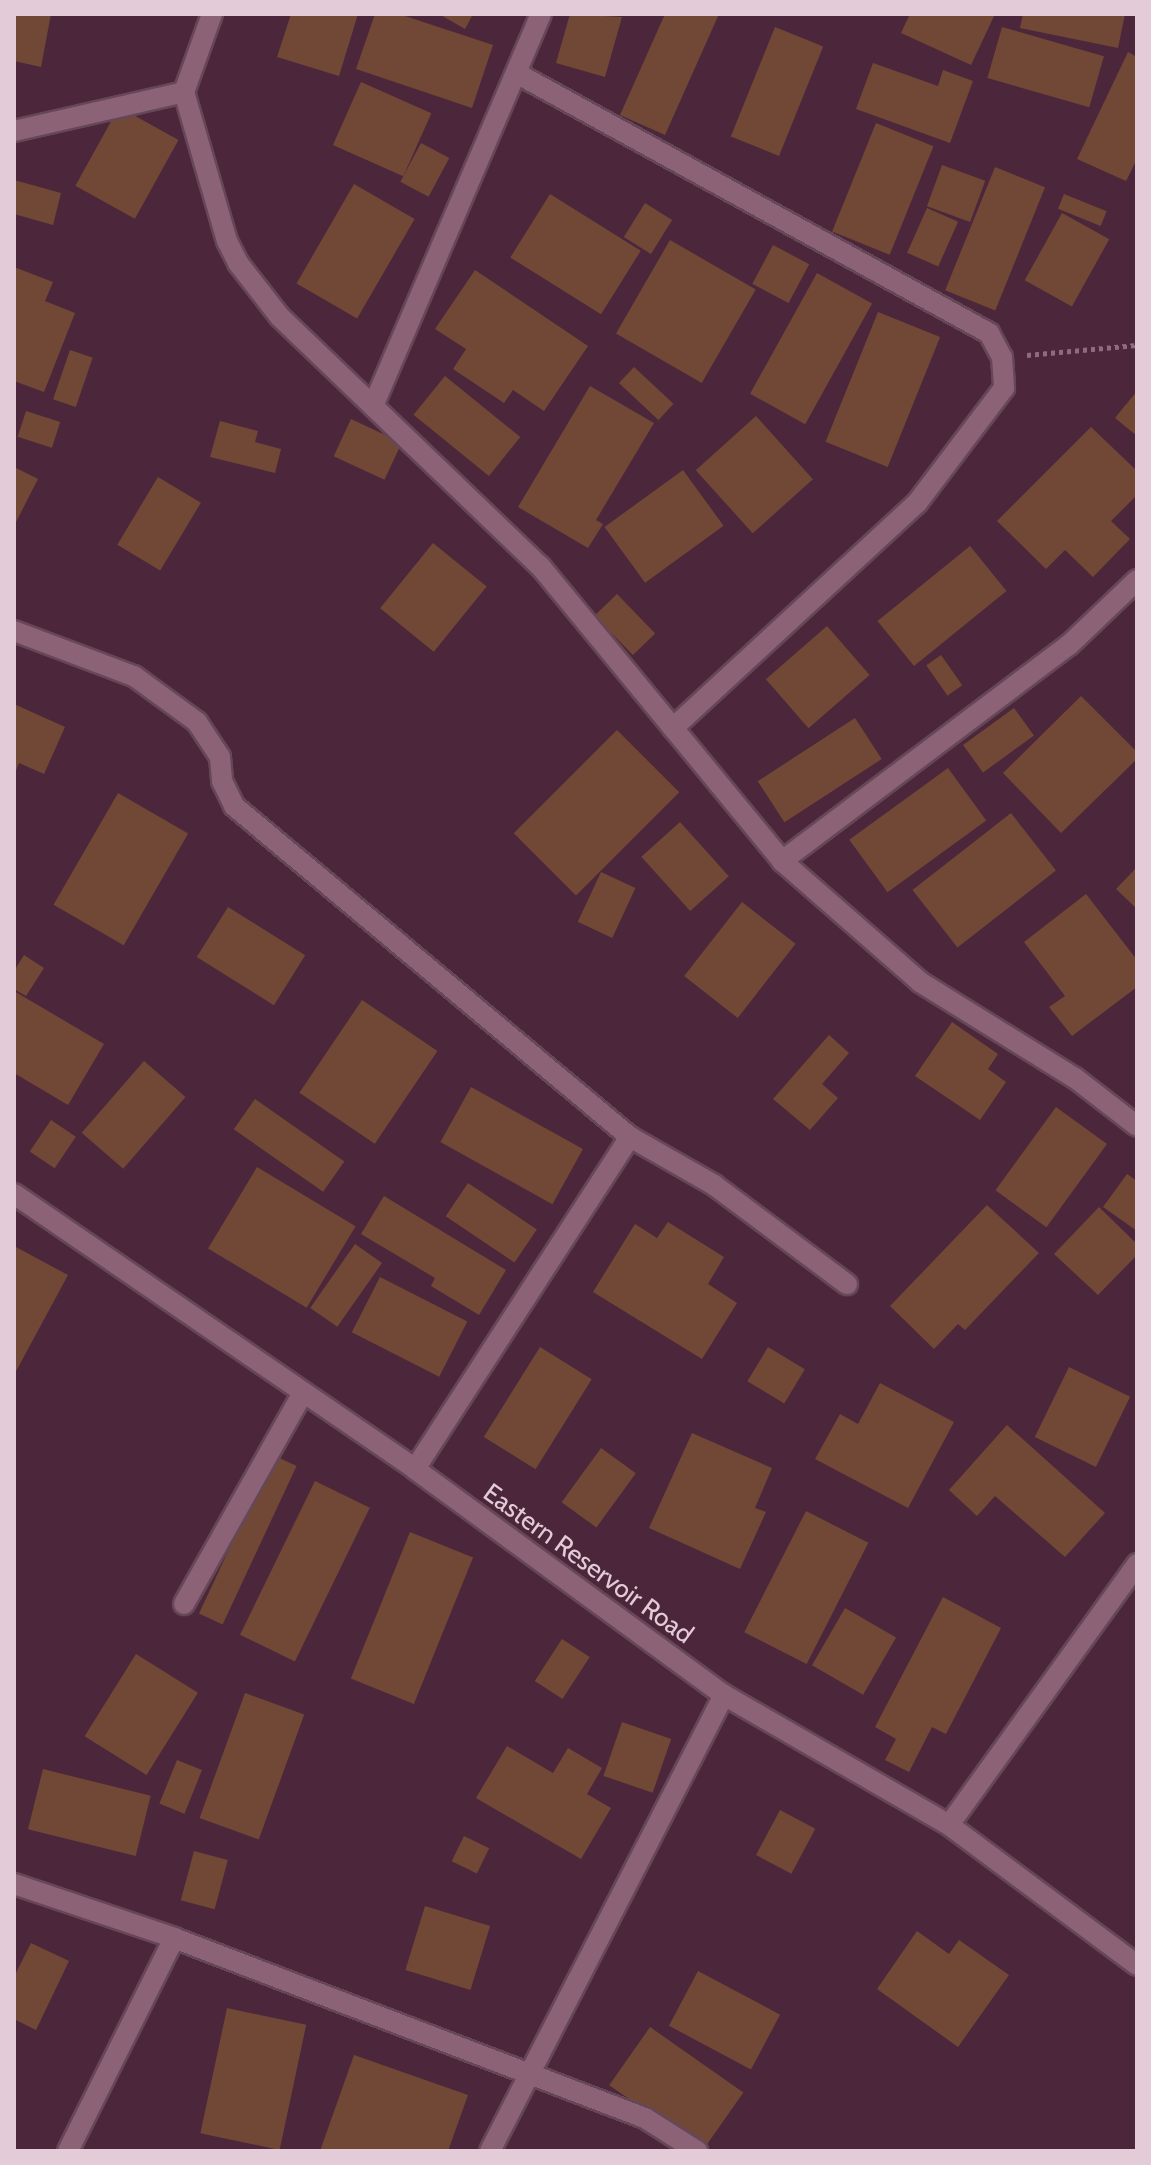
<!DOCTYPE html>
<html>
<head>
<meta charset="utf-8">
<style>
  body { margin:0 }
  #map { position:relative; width:1151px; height:2165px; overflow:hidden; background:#4c273b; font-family:Cabin,sans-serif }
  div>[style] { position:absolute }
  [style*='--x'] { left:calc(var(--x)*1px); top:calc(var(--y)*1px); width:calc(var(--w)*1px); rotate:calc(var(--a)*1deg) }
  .building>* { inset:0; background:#704835; transform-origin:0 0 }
  .path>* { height:5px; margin-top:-2.5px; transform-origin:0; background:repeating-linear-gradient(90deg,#8c6c7d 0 4px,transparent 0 8px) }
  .roads { filter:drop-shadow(2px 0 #664758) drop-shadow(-2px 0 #664758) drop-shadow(0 2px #664758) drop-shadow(0 -2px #664758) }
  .minor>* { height:20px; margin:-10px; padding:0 10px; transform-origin:10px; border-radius:10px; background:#8c6277 }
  span { translate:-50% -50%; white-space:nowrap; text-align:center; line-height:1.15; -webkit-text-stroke:6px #4c273b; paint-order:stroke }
  .street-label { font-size:26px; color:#e3cbd7 }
  .frame { position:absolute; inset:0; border:16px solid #e3cbd7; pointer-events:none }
</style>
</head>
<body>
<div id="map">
  <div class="building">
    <i style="clip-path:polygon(14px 14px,51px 14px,41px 67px,14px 61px)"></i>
    <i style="clip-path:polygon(291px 14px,358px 14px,339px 76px,277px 57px)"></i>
    <i style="clip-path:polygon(375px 14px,399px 14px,493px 45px,472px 108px,356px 69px)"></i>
    <i style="clip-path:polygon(439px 14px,473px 14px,465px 29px)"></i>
    <i style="clip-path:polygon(570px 14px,622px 17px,605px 77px,556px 63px)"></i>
    <i style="clip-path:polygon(665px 14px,719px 14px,665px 135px,620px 115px)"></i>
    <i style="clip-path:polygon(910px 14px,995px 14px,971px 65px,901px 33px)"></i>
    <i style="clip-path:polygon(1023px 14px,1125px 14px,1118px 48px,1020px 28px)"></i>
    <i style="left:775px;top:27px;width:52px;height:118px;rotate:22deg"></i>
    <i style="left:1002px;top:27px;width:106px;height:53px;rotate:16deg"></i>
    <i style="clip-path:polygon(1128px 52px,1137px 57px,1137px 159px,1126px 181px,1077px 159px)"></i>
    <i style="clip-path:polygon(873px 63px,938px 86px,943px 70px,973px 81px,950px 143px,856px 109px)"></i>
    <i style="left:361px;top:82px;width:77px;height:69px;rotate:24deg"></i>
    <i style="left:119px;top:107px;width:68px;height:90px;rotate:29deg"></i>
    <i style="left:876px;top:123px;width:62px;height:117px;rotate:22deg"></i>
    <i style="left:421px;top:143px;width:32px;height:44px;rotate:28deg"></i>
    <i style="left:942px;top:165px;width:46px;height:44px;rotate:20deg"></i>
    <i style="left:995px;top:167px;width:54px;height:133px;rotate:22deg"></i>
    <i style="clip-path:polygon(14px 180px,61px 193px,53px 225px,14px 214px)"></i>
    <i style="left:354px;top:184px;width:70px;height:115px;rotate:30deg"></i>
    <i style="left:550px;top:194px;width:107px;height:75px;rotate:32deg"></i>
    <i style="left:1064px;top:194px;width:46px;height:16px;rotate:22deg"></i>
    <i style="left:645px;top:203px;width:32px;height:40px;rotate:32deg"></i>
    <i style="left:927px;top:208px;width:34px;height:49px;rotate:24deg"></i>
    <i style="left:1062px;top:213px;width:54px;height:77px;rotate:29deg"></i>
    <i style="left:670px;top:240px;width:99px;height:108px;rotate:30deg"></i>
    <i style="left:773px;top:245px;width:41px;height:44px;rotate:28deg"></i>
    <i style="clip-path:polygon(14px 267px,53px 282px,45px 301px,75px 313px,44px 392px,14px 381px)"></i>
    <i style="clip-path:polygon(475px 270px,588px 346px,544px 411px,513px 390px,504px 403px,453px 369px,466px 349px,435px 329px)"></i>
    <i style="left:817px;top:273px;width:63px;height:138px;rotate:29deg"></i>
    <i style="left:878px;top:312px;width:67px;height:140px;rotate:22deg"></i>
    <i style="left:70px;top:350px;width:24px;height:52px;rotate:19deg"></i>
    <i style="left:634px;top:367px;width:54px;height:22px;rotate:43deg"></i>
    <i style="left:445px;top:376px;width:97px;height:50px;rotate:39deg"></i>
    <i style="clip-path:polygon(590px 386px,654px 423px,596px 520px,603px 524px,588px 548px,518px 507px)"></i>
    <i style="clip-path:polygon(1137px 391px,1137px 436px,1115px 418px)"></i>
    <i style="left:26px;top:411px;width:36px;height:27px;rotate:18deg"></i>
    <i style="left:756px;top:416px;width:85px;height:81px;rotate:48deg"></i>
    <i style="left:351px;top:419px;width:56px;height:41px;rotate:25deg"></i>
    <i style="clip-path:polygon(220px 421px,258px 431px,255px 442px,281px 449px,275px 473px,210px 457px)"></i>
    <i style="clip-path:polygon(1091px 427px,1137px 471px,1137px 495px,1111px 521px,1130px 539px,1093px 577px,1065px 550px,1046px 569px,997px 521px)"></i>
    <i style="clip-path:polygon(14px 467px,38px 479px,14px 526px)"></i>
    <i style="left:683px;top:470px;width:69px;height:97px;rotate:54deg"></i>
    <i style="left:158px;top:477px;width:50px;height:79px;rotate:31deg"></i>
    <i style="left:433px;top:543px;width:69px;height:84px;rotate:39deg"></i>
    <i style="left:970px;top:546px;width:58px;height:119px;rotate:51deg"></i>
    <i style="left:617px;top:594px;width:55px;height:31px;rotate:46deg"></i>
    <i style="left:827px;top:626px;width:65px;height:81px;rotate:49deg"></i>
    <i style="left:941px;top:655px;width:37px;height:18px;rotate:55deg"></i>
    <i style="clip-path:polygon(1081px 696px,1137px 752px,1137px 759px,1061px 833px,1003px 773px)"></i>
    <i style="clip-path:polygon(14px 704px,65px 727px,44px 774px,19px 763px,14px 776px)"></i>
    <i style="left:1014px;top:708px;width:34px;height:63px;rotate:54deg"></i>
    <i style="left:855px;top:718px;width:49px;height:116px;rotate:57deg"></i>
    <i style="left:617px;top:730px;width:88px;height:146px;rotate:45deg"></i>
    <i style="left:948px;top:768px;width:65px;height:122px;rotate:54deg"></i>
    <i style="left:118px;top:793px;width:81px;height:129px;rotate:30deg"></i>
    <i style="left:1011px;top:813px;width:73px;height:125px;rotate:52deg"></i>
    <i style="left:680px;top:822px;width:73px;height:52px;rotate:48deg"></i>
    <i style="clip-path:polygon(1137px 867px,1137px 909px,1116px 889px)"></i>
    <i style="left:601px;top:872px;width:38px;height:55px;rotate:25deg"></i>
    <i style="clip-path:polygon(1086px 894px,1137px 960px,1137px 987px,1072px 1036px,1049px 1007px,1065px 996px,1024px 942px)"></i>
    <i style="left:742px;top:902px;width:68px;height:94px;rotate:38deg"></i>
    <i style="left:228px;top:907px;width:91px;height:59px;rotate:32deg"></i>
    <i style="clip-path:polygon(24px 955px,44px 968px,26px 996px,14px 989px,14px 971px)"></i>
    <i style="clip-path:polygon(14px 991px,104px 1044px,68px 1105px,14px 1073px)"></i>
    <i style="left:362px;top:1000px;width:91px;height:112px;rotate:34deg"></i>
    <i style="clip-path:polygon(952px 1022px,998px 1054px,988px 1069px,1006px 1082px,980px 1120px,915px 1076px)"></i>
    <i style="clip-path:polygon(829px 1035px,849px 1053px,822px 1084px,838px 1098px,810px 1130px,773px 1099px)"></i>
    <i style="left:144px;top:1061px;width:55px;height:95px;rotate:41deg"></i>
    <i style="left:471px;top:1087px;width:128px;height:63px;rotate:29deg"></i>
    <i style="left:255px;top:1099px;width:109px;height:37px;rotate:35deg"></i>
    <i style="left:1056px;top:1107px;width:63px;height:103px;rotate:36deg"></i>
    <i style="left:51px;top:1120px;width:30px;height:38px;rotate:34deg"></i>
    <i style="left:257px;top:1167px;width:115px;height:95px;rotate:31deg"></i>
    <i style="clip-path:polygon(1127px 1174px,1137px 1181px,1137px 1231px,1103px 1207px)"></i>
    <i style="left:468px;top:1183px;width:83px;height:40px;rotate:34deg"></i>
    <i style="clip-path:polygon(384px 1196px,506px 1270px,479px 1315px,431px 1286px,435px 1278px,361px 1234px)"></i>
    <i style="clip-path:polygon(987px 1205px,1039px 1253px,965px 1330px,958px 1324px,934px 1349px,890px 1306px)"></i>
    <i style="clip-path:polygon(1099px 1207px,1137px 1244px,1137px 1255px,1098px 1295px,1054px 1254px)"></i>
    <i style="clip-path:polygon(668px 1222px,724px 1257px,708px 1284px,737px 1303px,702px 1359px,593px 1292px,635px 1224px,657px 1238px)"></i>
    <i style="left:355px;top:1244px;width:33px;height:78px;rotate:35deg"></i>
    <i style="clip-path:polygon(14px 1246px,68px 1275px,14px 1375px)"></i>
    <i style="left:380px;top:1277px;width:98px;height:62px;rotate:27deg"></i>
    <i style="left:540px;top:1347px;width:61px;height:106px;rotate:32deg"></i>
    <i style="left:768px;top:1347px;width:43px;height:40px;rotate:31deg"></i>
    <i style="left:1069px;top:1367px;width:68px;height:78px;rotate:26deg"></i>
    <i style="clip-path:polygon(880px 1383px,954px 1422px,908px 1508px,815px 1459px,840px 1414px,858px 1424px)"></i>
    <i style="clip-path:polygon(1007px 1425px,1105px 1513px,1065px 1557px,995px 1496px,977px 1516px,949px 1490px)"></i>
    <i style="clip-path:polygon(692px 1433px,772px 1468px,755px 1508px,766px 1512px,740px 1569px,649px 1528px)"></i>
    <i style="left:601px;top:1448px;width:43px;height:67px;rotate:36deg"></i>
    <i style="left:273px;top:1455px;width:26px;height:175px;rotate:25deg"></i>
    <i style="left:315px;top:1481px;width:61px;height:171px;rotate:26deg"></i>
    <i style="left:806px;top:1511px;width:70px;height:136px;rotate:27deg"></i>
    <i style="left:410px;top:1532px;width:68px;height:158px;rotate:22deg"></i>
    <i style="clip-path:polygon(943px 1597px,1001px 1628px,946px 1734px,932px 1727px,909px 1772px,885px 1760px,896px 1739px,875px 1727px)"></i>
    <i style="left:845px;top:1608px;width:59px;height:66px;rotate:30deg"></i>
    <i style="left:562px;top:1639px;width:33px;height:50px;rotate:33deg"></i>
    <i style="left:136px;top:1654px;width:73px;height:97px;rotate:32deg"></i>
    <i style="left:245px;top:1693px;width:63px;height:133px;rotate:20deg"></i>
    <i style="left:622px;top:1722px;width:52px;height:57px;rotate:19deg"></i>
    <i style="clip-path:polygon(507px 1746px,553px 1773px,568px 1748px,602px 1768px,587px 1794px,611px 1808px,581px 1859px,476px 1798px)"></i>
    <i style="left:177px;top:1760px;width:27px;height:47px;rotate:22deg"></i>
    <i style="left:43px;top:1769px;width:111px;height:62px;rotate:14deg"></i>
    <i style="left:780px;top:1810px;width:40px;height:51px;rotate:28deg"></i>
    <i style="left:464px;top:1836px;width:28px;height:28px;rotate:26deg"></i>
    <i style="left:194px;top:1851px;width:35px;height:51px;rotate:15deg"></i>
    <i style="left:425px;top:1906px;width:68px;height:67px;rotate:17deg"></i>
    <i style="clip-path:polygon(917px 1931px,949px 1954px,959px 1940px,1009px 1975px,958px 2047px,877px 1989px)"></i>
    <i style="clip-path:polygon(31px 1943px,69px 1961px,36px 2030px,14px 2019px,14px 1977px)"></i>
    <i style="left:698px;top:1971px;width:93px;height:62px;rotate:28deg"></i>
    <i style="left:227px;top:2008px;width:81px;height:128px;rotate:12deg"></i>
    <i style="left:650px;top:2027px;width:114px;height:71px;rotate:35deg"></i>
    <i style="clip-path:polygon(354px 2055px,468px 2095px,448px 2151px,320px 2151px)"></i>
  </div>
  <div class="path">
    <i style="--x:1027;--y:355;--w:110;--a:-5.2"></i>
  </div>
  <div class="roads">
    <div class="minor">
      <i style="--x:212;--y:14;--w:83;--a:109.7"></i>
      <i style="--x:184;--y:92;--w:155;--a:73.9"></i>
      <i style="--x:227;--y:241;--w:25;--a:63"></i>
      <i style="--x:238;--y:263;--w:68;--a:52.1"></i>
      <i style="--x:280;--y:317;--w:360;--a:43.8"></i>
      <i style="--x:540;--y:566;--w:382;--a:50.6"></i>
      <i style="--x:782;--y:861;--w:184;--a:41.2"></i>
      <i style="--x:920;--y:982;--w:182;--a:31.8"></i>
      <i style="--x:1075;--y:1078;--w:78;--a:37.7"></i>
      <i style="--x:518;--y:74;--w:538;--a:28.81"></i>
      <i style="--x:989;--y:333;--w:27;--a:62"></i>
      <i style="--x:1002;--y:357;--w:31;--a:86"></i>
      <i style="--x:1004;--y:388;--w:144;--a:127.1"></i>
      <i style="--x:917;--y:503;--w:332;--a:137.3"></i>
      <i style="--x:14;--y:131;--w:174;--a:-12.9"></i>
      <i style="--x:373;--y:406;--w:426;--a:-66.8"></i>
      <i style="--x:14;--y:631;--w:128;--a:20.6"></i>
      <i style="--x:134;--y:676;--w:78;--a:36.1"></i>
      <i style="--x:197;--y:722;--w:42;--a:56.7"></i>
      <i style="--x:220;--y:757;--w:24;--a:85"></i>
      <i style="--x:222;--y:781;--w:28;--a:64"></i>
      <i style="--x:234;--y:806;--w:516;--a:39.89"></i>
      <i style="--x:630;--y:1137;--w:97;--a:29.7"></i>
      <i style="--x:714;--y:1185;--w:166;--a:36.7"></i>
      <i style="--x:782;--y:861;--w:359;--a:-37"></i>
      <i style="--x:1069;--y:645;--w:94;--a:-43.7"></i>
      <i style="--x:14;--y:1194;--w:486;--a:34.4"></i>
      <i style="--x:415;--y:1469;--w:383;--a:36.2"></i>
      <i style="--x:724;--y:1695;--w:260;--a:30"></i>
      <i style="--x:949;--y:1825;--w:234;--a:36.7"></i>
      <i style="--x:415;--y:1469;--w:396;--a:-57.1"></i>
      <i style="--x:184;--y:1604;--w:242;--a:-60.6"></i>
      <i style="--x:949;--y:1825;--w:322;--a:-54.2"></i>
      <i style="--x:14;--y:1884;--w:169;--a:18.6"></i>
      <i style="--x:174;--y:1938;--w:504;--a:20.92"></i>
      <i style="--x:645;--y:2118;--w:62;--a:32.4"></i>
      <i style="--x:68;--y:2151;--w:238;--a:-63.5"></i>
      <i style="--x:490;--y:2151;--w:513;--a:-62.84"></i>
    </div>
  </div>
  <div class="street-label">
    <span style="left:588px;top:1564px;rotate:36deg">Eastern Reservoir Road</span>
  </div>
  <div class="frame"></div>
</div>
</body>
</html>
